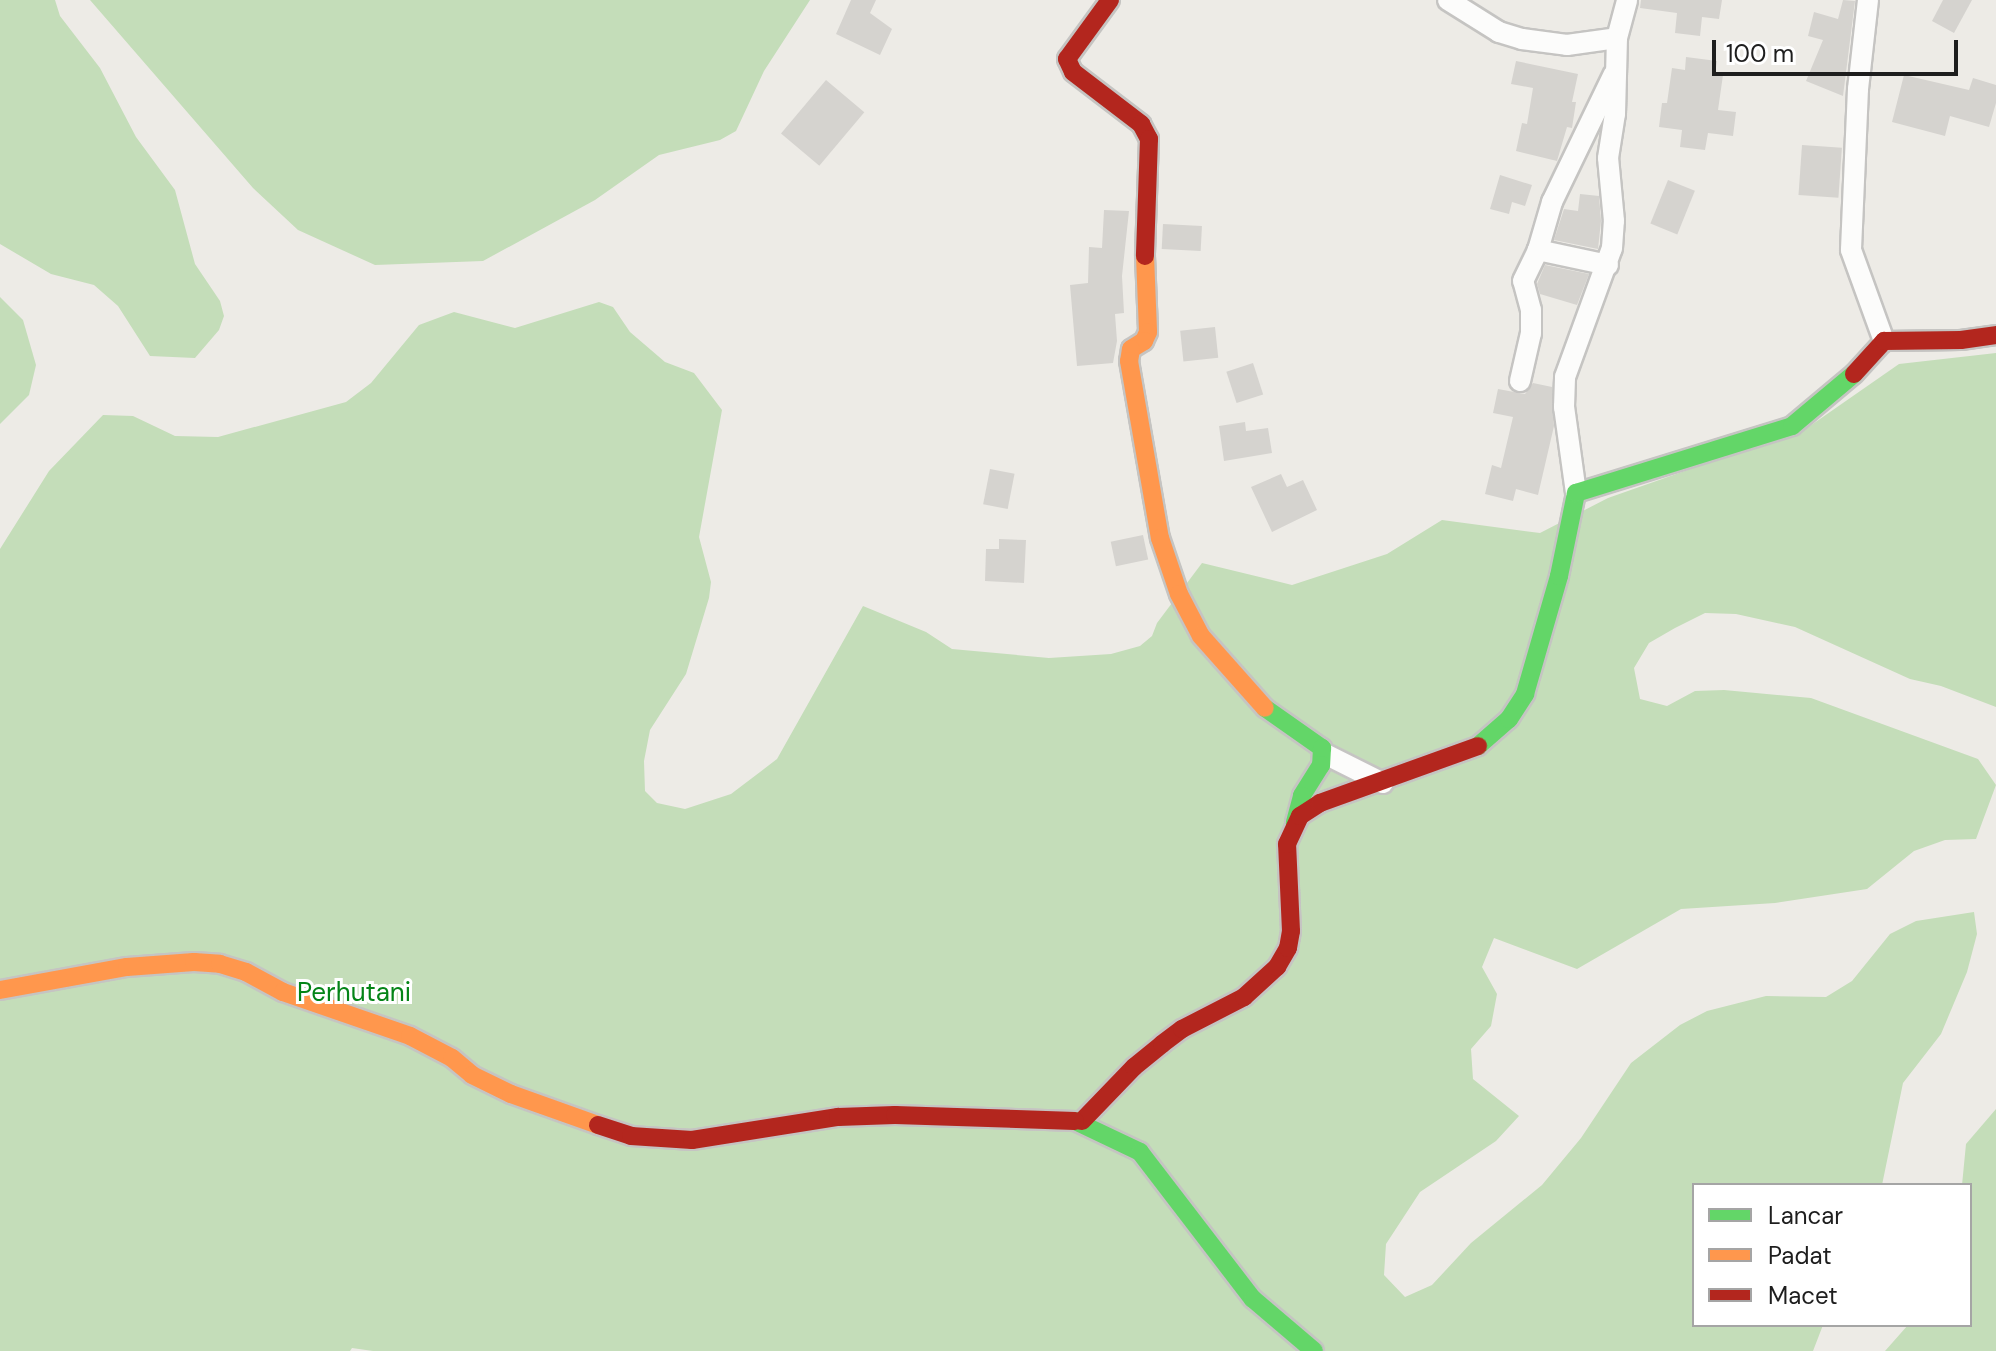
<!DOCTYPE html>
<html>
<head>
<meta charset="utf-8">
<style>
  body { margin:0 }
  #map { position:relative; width:1996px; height:1351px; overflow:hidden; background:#edebe6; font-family:"DM Sans",sans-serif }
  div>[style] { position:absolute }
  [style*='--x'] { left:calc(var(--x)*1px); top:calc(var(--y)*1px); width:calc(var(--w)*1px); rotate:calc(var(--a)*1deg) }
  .forest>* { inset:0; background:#c4ddb9 }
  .building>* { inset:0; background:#d5d3cf; transform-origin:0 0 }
  .roads { filter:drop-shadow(2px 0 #c5c4c2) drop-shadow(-2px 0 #c5c4c2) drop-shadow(0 2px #c5c4c2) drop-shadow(0 -2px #c5c4c2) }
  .street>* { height:20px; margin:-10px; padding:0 10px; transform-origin:10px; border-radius:10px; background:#fcfcfb }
  .fast>* { height:18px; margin:-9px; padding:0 9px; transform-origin:9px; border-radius:9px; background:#63d668 }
  .slow>* { height:18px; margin:-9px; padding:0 9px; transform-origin:9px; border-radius:9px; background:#ff974d }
  .jam>* { height:18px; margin:-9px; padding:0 9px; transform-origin:9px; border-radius:9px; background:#b3261e }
  span { translate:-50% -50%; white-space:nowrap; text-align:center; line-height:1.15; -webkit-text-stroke:6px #fff; paint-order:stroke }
  .park-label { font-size:26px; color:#048417 }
  .legend { position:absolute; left:1692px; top:1183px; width:280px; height:144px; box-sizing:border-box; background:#fff; border:2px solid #a5a5a5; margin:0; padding:10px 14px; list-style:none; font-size:24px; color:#1e1e1e }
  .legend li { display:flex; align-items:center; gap:16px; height:40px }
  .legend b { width:40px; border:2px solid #a5a5a5 }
  .scale { position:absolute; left:1712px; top:40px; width:246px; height:36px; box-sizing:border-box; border:4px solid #1e1e1e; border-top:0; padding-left:10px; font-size:24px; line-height:28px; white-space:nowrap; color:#1e1e1e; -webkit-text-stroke:6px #fff; paint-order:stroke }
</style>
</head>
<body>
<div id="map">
  <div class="forest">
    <i style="clip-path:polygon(0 0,55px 0,60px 16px,100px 68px,136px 137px,175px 190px,195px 264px,220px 301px,224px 316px,219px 330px,195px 358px,150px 356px,118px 306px,94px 285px,51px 274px,0 244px)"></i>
    <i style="clip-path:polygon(90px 0,810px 0,764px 71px,736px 131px,720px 140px,659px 155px,595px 200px,483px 261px,375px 265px,298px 230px,253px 188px)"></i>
    <i style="clip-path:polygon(0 297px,23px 320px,36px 365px,29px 395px,0 424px)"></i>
    <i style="clip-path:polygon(599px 302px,613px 307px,630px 332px,665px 362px,694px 373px,722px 410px,699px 537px,711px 582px,709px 598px,686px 674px,650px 730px,644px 761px,645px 791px,657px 803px,685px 809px,731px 794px,777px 759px,863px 606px,926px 632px,952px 649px,1049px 658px,1111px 654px,1140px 646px,1152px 636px,1157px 623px,1202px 563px,1292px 585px,1387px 554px,1442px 520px,1540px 533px,1608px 498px,1807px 428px,1899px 364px,1996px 353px,1996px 707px,1941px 686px,1910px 679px,1795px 627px,1736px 614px,1705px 613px,1675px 628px,1649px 643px,1634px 668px,1640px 699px,1667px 706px,1695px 691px,1724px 690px,1811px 698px,1978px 759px,1996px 785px,1976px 839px,1945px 840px,1914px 851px,1867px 889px,1775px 903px,1681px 909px,1577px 969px,1494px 938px,1482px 967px,1497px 994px,1491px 1026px,1471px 1049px,1473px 1079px,1519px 1116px,1496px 1141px,1420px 1192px,1386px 1244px,1384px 1275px,1405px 1297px,1432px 1285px,1471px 1243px,1542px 1185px,1581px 1138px,1631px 1063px,1680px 1025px,1707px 1011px,1766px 996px,1826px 997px,1852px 981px,1890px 934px,1916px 921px,1974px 912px,1977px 934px,1967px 972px,1941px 1034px,1903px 1083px,1882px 1185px,1694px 1185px,1694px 1325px,1823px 1325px,1813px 1351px,373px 1351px,352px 1348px,350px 1351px,0 1351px,0 549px,49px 471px,103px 415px,133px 416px,175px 436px,218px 437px,346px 402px,371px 383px,419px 325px,454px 312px,515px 328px)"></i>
    <i style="clip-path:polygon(1996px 1109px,1996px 1351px,1885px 1351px,1908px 1325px,1970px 1325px,1970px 1185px,1962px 1185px,1966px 1144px)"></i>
  </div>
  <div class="building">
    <i style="clip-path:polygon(851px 0,876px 0,870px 13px,892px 29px,880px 55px,836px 34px)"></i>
    <i style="clip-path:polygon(1641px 0,1722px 0,1719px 19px,1702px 17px,1700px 36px,1675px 33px,1677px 13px,1640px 8px)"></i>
    <i style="clip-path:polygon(1843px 0,1855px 1px,1843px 96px,1806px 81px,1823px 40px,1808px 36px,1814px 12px,1838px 19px)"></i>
    <i style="clip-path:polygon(1943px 0,1972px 0,1954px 33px,1932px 21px)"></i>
    <i style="clip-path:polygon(1686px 57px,1717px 61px,1715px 74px,1723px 75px,1718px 110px,1736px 112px,1733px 136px,1708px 133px,1705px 150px,1680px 147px,1682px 130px,1659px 127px,1662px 103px,1667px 103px,1672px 68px,1685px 70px)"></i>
    <i style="clip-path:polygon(1516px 61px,1578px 74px,1572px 102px,1576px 102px,1572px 128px,1567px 127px,1557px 161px,1516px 151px,1522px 123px,1527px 124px,1533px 88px,1511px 84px)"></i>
    <i style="clip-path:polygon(1904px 75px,1969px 90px,1973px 78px,1996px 85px,1996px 103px,1989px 127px,1950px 116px,1945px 136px,1892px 122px)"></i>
    <i style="left:826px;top:80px;width:50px;height:70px;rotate:40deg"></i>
    <i style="left:1802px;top:145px;width:40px;height:50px;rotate:4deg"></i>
    <i style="clip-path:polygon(1500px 175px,1532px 185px,1525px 206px,1512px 202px,1509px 214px,1490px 209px)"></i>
    <i style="left:1668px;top:180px;width:29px;height:47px;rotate:22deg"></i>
    <i style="clip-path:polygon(1580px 194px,1599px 196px,1601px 221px,1598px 249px,1554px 240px,1564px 209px,1578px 211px)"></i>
    <i style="clip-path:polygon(1104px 210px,1129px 211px,1122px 276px,1124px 313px,1115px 314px,1117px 341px,1113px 363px,1077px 366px,1070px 285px,1088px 283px,1089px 247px,1102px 248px)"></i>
    <i style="left:1163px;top:224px;width:39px;height:25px;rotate:3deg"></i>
    <i style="clip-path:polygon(1545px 265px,1589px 274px,1577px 305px,1540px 294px,1537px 284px)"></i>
    <i style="left:1215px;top:327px;width:31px;height:35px;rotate:84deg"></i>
    <i style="left:1253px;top:363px;width:33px;height:28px;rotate:72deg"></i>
    <i style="clip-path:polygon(1533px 383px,1552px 387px,1554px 426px,1538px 495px,1516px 489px,1513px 501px,1485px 494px,1492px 465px,1501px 468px,1513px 417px,1493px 413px,1498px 389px,1525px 394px)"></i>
    <i style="clip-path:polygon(1245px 422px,1246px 431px,1268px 428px,1272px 453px,1224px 461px,1219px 426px)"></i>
    <i style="left:990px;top:469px;width:25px;height:36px;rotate:11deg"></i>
    <i style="clip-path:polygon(1281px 474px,1287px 487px,1303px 480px,1317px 510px,1272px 532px,1251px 487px)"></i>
    <i style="left:1143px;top:535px;width:25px;height:33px;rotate:78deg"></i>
    <i style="clip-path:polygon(999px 539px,1026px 540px,1024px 583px,985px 581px,986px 549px,999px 549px)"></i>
  </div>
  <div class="roads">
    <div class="street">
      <i style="--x:1448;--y:0;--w:60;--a:32.1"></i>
      <i style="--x:1499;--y:32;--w:24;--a:17"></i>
      <i style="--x:1522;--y:39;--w:45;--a:7.6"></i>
      <i style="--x:1567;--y:45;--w:50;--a:-8"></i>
      <i style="--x:1868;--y:0;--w:90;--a:96.4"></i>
      <i style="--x:1858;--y:89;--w:161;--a:92.5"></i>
      <i style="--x:1851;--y:250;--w:97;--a:70.1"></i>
      <i style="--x:1608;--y:265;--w:72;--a:-167.9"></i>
      <i style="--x:1538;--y:250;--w:50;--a:-73.7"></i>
      <i style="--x:1552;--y:202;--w:142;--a:-64.2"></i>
      <i style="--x:1520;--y:381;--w:49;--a:-77.1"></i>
      <i style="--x:1531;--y:333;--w:23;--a:-90"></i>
      <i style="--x:1531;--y:310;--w:30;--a:-105"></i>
      <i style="--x:1523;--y:281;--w:34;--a:-64"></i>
      <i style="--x:1576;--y:493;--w:87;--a:-97.9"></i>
      <i style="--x:1564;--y:407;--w:30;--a:-88"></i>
      <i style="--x:1565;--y:377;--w:137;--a:-70"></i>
      <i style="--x:1612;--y:248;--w:27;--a:-86"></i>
      <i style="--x:1614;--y:221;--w:63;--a:-95.4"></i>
      <i style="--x:1608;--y:158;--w:45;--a:-81"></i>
      <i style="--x:1615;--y:114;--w:76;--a:-88.5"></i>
      <i style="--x:1617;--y:38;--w:39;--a:-75"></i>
      <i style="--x:1323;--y:753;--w:67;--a:26.6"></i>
    </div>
    <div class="fast">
      <i style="--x:1265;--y:708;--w:70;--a:35.1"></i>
      <i style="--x:1322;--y:748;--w:17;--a:93"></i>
      <i style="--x:1321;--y:765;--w:36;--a:122"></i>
      <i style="--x:1302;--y:796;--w:28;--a:105"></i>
      <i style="--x:1478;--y:746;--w:41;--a:-41.1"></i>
      <i style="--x:1509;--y:719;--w:30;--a:-57"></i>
      <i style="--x:1525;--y:694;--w:123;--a:-73.9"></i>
      <i style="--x:1559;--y:576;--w:85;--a:-78.4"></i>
      <i style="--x:1576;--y:493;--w:226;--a:-17.2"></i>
      <i style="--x:1792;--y:426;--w:81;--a:-40"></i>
      <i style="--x:1075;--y:1121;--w:72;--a:25.5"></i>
      <i style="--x:1140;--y:1152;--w:185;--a:52.5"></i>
      <i style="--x:1253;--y:1299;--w:80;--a:40.4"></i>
    </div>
    <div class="slow">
      <i style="--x:1145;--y:256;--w:76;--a:87.7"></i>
      <i style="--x:1148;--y:332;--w:10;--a:114"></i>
      <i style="--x:1144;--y:341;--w:15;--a:148"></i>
      <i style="--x:1131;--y:349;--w:12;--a:99"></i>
      <i style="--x:1129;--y:361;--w:180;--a:80.1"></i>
      <i style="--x:1160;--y:538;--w:59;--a:71.3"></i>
      <i style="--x:1179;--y:594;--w:47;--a:62.4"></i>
      <i style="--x:1201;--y:636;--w:96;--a:48.4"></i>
      <i style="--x:0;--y:990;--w:129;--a:-10.3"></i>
      <i style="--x:127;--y:967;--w:67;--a:-4.3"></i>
      <i style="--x:194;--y:962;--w:26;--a:4"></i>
      <i style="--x:220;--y:964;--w:27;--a:17"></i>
      <i style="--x:246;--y:972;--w:42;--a:28.4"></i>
      <i style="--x:283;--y:992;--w:134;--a:19.1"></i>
      <i style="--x:410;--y:1036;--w:47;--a:27.6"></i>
      <i style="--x:452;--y:1058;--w:26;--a:40"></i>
      <i style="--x:472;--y:1075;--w:43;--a:26"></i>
      <i style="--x:511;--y:1094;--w:92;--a:19.6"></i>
    </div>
    <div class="jam">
      <i style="--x:1110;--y:0;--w:73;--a:126.1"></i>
      <i style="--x:1067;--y:59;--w:14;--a:65"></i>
      <i style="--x:1073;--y:72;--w:86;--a:37.4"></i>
      <i style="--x:1141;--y:124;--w:17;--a:62"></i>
      <i style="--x:1149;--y:139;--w:117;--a:92"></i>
      <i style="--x:1854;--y:374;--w:45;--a:-47.7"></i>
      <i style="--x:1884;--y:341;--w:77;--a:-0.7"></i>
      <i style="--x:1961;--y:340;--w:35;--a:-8"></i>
      <i style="--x:1082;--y:1121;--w:75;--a:-46.1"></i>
      <i style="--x:1134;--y:1067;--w:36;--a:-39"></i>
      <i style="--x:1162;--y:1044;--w:25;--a:-37"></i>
      <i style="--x:1182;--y:1029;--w:70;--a:-27.3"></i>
      <i style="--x:1244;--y:997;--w:45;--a:-42.3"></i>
      <i style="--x:1277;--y:967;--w:22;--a:-60"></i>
      <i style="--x:1288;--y:948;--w:17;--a:-80"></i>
      <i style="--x:1291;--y:931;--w:87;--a:-92.6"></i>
      <i style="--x:1287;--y:844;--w:31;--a:-65"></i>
      <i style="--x:1300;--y:816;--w:24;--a:-33"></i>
      <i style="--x:1320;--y:803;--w:168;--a:-19.8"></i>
      <i style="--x:598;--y:1125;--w:35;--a:18"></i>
      <i style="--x:631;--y:1136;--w:61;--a:3.8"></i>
      <i style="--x:692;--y:1140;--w:148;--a:-9"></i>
      <i style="--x:838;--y:1117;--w:57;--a:-2"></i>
      <i style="--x:895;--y:1115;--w:180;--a:1.9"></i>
    </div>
  </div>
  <div class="park-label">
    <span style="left:354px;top:993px">Perhutani</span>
  </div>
  <ul class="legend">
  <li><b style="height:10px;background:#63d668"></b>Lancar</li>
  <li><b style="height:10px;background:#ff974d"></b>Padat</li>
  <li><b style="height:10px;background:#b3261e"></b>Macet</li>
  </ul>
  <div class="scale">100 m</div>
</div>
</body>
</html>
